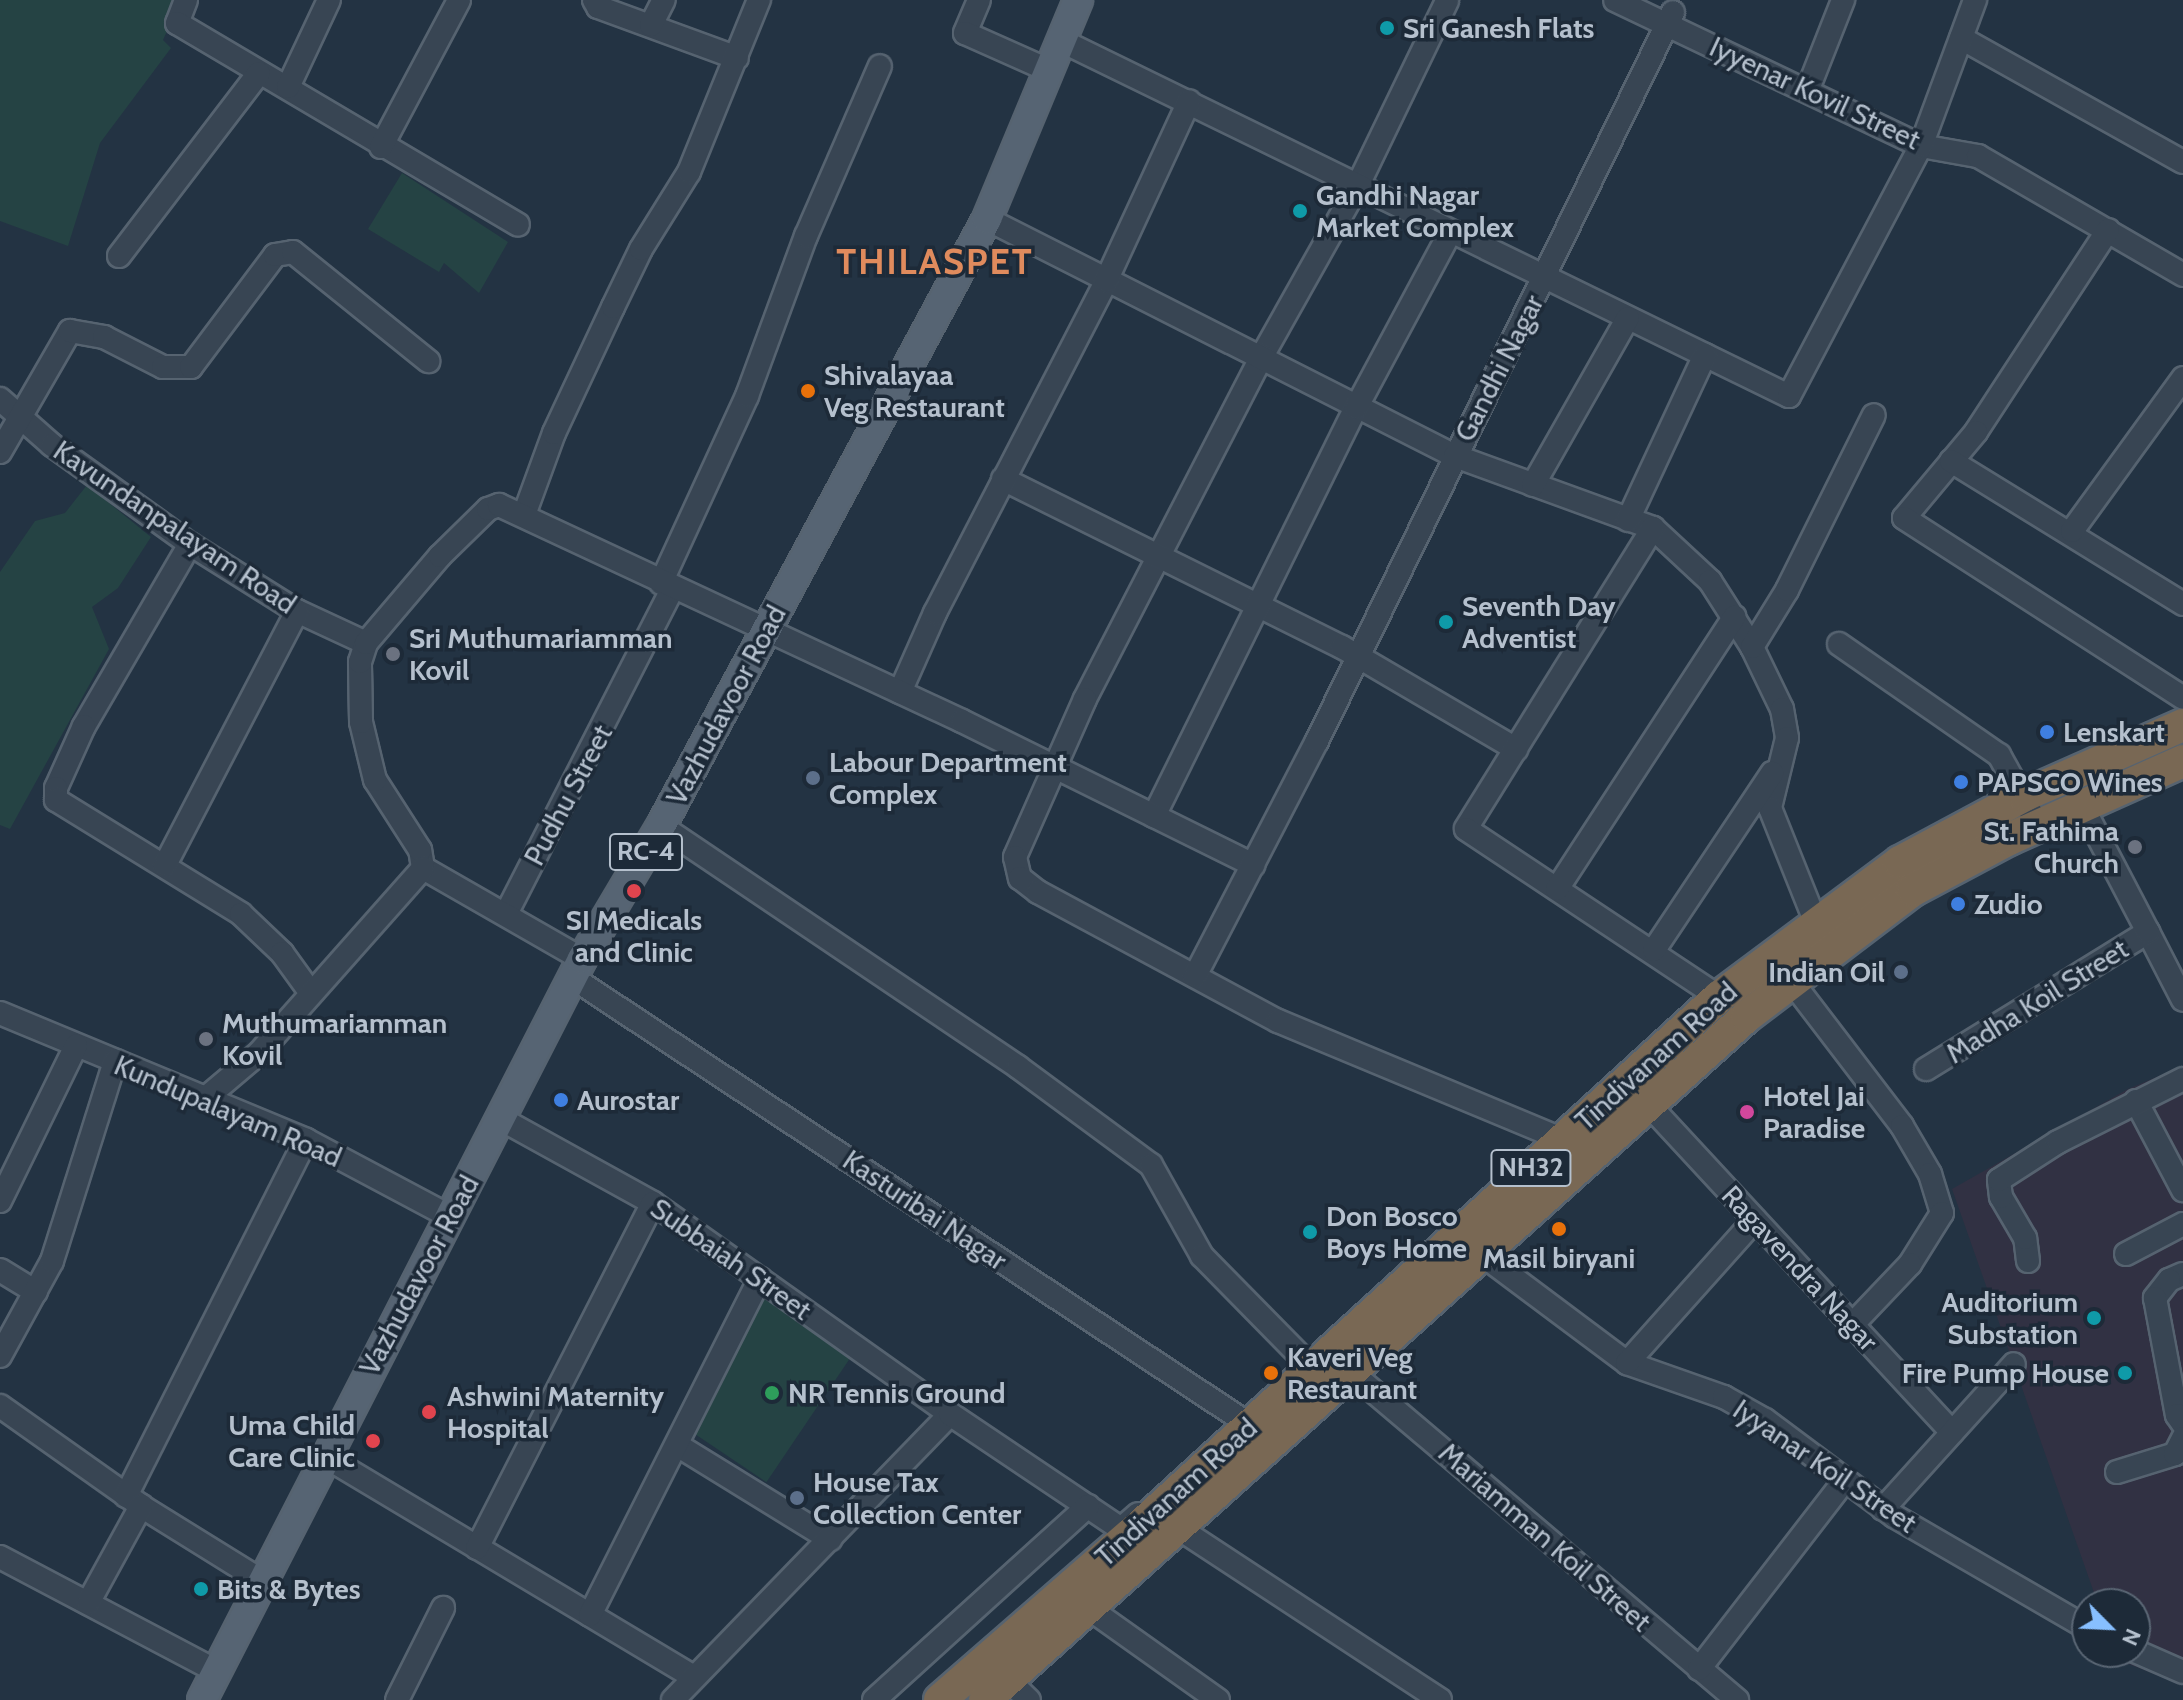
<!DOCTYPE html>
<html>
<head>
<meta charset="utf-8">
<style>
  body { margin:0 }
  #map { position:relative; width:2183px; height:1700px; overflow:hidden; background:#233343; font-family:Cabin,sans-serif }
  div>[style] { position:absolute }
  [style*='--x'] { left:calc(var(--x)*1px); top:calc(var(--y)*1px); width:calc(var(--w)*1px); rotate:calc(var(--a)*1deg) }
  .medical>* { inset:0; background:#313143 }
  .green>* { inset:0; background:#254344; transform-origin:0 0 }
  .roads { filter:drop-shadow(2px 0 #566370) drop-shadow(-2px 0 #566370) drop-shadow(0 2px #566370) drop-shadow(0 -2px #566370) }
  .minor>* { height:22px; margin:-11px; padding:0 11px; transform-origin:11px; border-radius:11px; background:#384553 }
  .major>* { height:28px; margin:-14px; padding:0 14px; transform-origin:14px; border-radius:14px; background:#566473 }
  .highway>* { height:32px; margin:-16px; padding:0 16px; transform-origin:16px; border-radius:16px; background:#796854 }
  .dots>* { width:22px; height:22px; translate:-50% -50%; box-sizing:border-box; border:4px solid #1d2a38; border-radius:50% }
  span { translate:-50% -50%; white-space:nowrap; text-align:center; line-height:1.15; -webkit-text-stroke:7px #1d2a38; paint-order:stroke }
  .shield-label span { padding:2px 6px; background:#1d2a38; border:2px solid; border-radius:6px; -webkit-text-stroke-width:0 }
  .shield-label { font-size:26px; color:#b5c0cd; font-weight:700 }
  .poi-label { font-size:28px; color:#b5c0cd; font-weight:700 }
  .left { translate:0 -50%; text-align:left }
  .right { translate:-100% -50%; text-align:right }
  .street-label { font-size:28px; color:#b5c0cd }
  .district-label { font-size:36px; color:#e08b5d; font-weight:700; letter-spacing:2px }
  .north { position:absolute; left:2071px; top:1588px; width:80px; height:80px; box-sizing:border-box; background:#1d2a38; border:2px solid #5a6674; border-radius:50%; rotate:114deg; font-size:22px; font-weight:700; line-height:32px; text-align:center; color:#b5c0cd }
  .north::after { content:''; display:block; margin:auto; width:28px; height:36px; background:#87bfff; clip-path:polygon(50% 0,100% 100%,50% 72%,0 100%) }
</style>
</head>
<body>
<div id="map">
  <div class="medical">
    <i style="clip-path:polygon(2183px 1066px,2183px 1685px,2118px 1660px,2115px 1652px,2135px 1652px,2135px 1604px,2098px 1604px,1952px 1189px,2128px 1089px)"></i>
  </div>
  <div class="green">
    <i style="clip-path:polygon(0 0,181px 0,163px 40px,171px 48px,100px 143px,68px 246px,0 221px)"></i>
    <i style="clip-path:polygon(402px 173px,508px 242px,479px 293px,444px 263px,439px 272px,368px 229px)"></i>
    <i style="clip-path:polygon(87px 485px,151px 537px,118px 588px,92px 607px,109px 649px,10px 829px,0 825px,0 572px,35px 521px,65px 513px)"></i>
    <i style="left:766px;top:1295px;width:105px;height:155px;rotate:34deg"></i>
  </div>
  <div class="roads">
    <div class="minor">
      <i style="--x:186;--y:0;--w:25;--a:111"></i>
      <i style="--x:177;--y:23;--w:396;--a:30.6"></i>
      <i style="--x:594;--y:0;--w:8;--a:60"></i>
      <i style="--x:598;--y:7;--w:148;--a:20.1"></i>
      <i style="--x:979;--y:0;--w:36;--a:113"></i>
      <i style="--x:965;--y:33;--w:91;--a:24"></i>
      <i style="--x:1615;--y:0;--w:339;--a:25.5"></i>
      <i style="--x:1921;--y:146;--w:58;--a:10"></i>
      <i style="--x:1978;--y:156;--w:237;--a:30.1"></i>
      <i style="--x:1447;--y:1;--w:204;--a:115.8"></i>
      <i style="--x:1358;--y:185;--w:196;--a:119.3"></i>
      <i style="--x:1262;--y:356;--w:386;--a:117.3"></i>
      <i style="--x:1085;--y:699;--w:173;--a:113.9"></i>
      <i style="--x:1015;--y:857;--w:22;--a:77"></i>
      <i style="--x:1020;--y:878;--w:23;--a:38"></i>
      <i style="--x:1038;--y:892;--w:272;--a:28.3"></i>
      <i style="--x:1278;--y:1021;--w:308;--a:22.6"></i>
      <i style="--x:651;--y:25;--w:28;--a:-63"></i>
      <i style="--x:1961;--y:38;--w:254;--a:29.2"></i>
      <i style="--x:1062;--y:41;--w:809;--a:26.03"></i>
      <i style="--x:1789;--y:396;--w:283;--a:-62.2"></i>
      <i style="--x:1921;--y:146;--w:156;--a:-69.7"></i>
      <i style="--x:288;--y:87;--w:96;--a:-64.8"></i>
      <i style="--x:1808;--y:89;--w:96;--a:-68.5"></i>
      <i style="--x:381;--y:147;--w:166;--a:-62"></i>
      <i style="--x:987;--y:219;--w:525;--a:26.86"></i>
      <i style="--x:1455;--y:456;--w:211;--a:20"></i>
      <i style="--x:1653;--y:528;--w:78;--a:42.9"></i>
      <i style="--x:1710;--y:581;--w:78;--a:57.5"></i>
      <i style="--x:1752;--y:647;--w:69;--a:64.2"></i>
      <i style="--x:1782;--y:709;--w:29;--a:80"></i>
      <i style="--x:1787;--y:738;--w:72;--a:103.7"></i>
      <i style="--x:1770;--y:808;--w:124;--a:68.2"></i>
      <i style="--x:2108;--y:230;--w:241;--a:123.2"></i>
      <i style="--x:1976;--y:432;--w:112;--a:129.9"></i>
      <i style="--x:1904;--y:518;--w:332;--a:32.8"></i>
      <i style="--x:119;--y:256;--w:230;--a:-52.6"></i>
      <i style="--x:0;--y:399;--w:69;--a:41.5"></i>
      <i style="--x:52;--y:445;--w:170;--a:35.7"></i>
      <i style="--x:190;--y:544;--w:126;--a:32.1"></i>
      <i style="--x:297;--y:611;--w:76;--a:24.9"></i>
      <i style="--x:0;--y:452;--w:140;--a:-60"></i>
      <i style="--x:70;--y:331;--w:35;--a:10"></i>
      <i style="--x:104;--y:337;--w:66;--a:27"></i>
      <i style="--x:163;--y:367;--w:28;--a:0"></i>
      <i style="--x:191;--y:367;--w:140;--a:-53.1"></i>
      <i style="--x:275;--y:255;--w:18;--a:-9"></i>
      <i style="--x:293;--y:252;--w:174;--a:38.9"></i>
      <i style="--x:1951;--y:461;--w:273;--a:31.6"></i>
      <i style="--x:1003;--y:479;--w:378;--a:26.4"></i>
      <i style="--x:1342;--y:647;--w:202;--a:30.4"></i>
      <i style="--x:1533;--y:485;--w:192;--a:-60.4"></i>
      <i style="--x:524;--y:515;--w:87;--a:-69.9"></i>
      <i style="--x:554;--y:433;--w:139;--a:-64.9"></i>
      <i style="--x:613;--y:307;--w:64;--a:-64.2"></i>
      <i style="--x:641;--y:249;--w:91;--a:-58.1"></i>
      <i style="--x:689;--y:172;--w:186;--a:-67.9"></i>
      <i style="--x:1628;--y:520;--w:182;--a:-65"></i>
      <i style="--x:1653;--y:528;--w:354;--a:121.9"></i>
      <i style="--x:1466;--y:829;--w:304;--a:33.6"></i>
      <i style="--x:2072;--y:531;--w:189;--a:-54"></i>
      <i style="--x:190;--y:544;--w:211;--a:120.2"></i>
      <i style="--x:84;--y:726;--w:68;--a:114.3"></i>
      <i style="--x:56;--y:788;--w:12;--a:90"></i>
      <i style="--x:56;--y:800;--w:217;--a:31.6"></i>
      <i style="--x:241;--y:914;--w:57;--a:43.6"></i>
      <i style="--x:282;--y:953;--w:49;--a:54.1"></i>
      <i style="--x:661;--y:583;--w:206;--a:-65.3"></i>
      <i style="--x:747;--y:396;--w:171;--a:-69.8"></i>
      <i style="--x:806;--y:236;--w:185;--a:-66.5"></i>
      <i style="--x:1839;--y:644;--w:195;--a:34.8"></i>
      <i style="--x:1999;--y:755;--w:80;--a:60.9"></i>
      <i style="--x:1752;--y:647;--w:67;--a:-58.4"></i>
      <i style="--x:1787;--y:590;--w:195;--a:-63.6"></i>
      <i style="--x:900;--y:692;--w:86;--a:-66.1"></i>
      <i style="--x:935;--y:613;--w:373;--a:-62.7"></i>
      <i style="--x:1106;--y:281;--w:198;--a:-65.2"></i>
      <i style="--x:1154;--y:816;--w:455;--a:-63.7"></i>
      <i style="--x:1356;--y:408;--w:199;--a:-61.8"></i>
      <i style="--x:661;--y:826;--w:431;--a:34"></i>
      <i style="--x:1018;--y:1067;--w:165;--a:36.4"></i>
      <i style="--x:1151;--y:1165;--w:104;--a:60.7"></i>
      <i style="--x:1202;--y:1256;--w:157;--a:45.5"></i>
      <i style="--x:165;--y:865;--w:286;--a:-62.5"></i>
      <i style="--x:1557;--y:889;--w:325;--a:-56.9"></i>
      <i style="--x:506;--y:914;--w:365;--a:-62.9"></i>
      <i style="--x:2148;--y:932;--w:76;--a:62.8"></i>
      <i style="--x:1654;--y:950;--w:213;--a:-56.3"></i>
      <i style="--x:582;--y:959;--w:183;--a:-150.2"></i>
      <i style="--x:423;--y:868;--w:18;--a:-99"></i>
      <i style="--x:420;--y:850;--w:83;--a:-122.7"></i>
      <i style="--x:375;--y:780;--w:60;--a:-103.6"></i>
      <i style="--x:361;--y:722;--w:60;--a:-91"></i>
      <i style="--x:360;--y:662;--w:20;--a:-72"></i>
      <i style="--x:366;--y:643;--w:114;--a:-49.6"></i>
      <i style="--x:440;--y:556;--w:67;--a:-44.4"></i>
      <i style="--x:488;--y:509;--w:12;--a:-20"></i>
      <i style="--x:499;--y:505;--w:511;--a:25.01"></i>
      <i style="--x:962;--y:721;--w:325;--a:26.3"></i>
      <i style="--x:1195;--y:976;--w:265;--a:-62.6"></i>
      <i style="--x:1317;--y:741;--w:811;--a:-63.97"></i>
      <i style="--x:573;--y:978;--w:811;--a:33.44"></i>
      <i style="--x:1250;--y:1425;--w:14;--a:60"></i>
      <i style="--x:1792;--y:982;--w:181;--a:52.6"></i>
      <i style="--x:1902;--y:1126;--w:56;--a:59.7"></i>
      <i style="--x:1930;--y:1174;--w:41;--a:72.9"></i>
      <i style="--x:1942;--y:1213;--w:60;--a:122.1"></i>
      <i style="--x:1910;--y:1264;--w:84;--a:133.6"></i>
      <i style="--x:0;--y:1013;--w:331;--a:22.5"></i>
      <i style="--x:306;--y:1140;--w:164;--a:28"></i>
      <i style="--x:1926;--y:1069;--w:261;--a:-31.7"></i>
      <i style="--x:2148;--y:932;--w:142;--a:-117.6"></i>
      <i style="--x:207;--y:1097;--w:68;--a:-40.2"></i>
      <i style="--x:259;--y:1053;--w:247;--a:-48.4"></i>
      <i style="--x:2136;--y:1101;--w:101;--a:62.2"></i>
      <i style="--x:1649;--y:1105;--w:446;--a:47.2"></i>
      <i style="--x:501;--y:1119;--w:174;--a:28.9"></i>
      <i style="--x:653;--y:1203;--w:364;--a:35.4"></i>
      <i style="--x:0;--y:1201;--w:173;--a:-63.9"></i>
      <i style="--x:2126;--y:1254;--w:64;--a:-27.8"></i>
      <i style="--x:1484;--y:1256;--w:179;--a:36.8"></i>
      <i style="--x:1627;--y:1363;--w:103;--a:19.3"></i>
      <i style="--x:1724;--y:1397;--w:47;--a:29.3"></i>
      <i style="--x:1765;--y:1420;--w:161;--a:36.7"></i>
      <i style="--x:1894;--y:1516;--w:223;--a:30.1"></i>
      <i style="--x:2028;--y:1261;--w:23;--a:-97"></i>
      <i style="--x:2025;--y:1238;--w:48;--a:-120.3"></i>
      <i style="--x:2001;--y:1197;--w:17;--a:-97"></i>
      <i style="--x:1999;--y:1180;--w:70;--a:-32.8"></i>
      <i style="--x:2058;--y:1142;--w:140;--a:-26.7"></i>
      <i style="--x:0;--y:1270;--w:42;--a:31.4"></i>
      <i style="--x:2183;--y:1274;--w:15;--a:157"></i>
      <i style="--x:2169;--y:1280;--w:23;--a:128"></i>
      <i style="--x:2155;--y:1298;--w:119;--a:79.4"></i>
      <i style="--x:2177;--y:1415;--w:11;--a:56"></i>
      <i style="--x:0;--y:1356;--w:108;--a:-61.3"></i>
      <i style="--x:52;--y:1261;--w:210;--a:-72.5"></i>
      <i style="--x:1627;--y:1363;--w:192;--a:-48.2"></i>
      <i style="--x:1353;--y:1374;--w:504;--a:40.33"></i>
      <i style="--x:0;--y:1406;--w:173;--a:35.3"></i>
      <i style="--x:141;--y:1506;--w:142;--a:31.8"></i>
      <i style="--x:677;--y:1445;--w:180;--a:31.6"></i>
      <i style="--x:326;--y:1457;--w:428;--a:30.9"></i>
      <i style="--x:2117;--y:1472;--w:61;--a:-17.2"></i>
      <i style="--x:2175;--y:1454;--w:18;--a:-63"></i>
      <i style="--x:126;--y:1496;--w:399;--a:-63.2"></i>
      <i style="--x:1883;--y:1509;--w:195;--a:-47.9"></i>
      <i style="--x:1180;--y:1529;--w:311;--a:33.3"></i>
      <i style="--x:477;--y:1548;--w:387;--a:-63"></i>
      <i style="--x:0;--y:1557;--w:244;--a:27.8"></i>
      <i style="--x:88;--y:1603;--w:111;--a:-61.3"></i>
      <i style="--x:1090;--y:1609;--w:157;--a:35.4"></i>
      <i style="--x:590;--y:1615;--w:377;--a:-63.2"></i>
      <i style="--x:2135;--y:1651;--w:52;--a:23.6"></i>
      <i style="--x:1699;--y:1669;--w:239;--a:-52.3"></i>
      <i style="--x:1008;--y:1680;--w:29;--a:44"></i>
      <i style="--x:397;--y:1700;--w:103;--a:-63.4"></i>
      <i style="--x:673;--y:1700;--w:398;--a:-45.9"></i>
      <i style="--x:950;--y:1414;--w:206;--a:33.9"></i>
      <i style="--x:1121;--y:1529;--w:23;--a:-41"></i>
      <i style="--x:874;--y:1700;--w:289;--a:-42.2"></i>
    </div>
    <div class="major">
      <i style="--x:202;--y:1700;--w:833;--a:-62.85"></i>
      <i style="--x:582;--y:959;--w:155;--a:-59.3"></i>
      <i style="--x:661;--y:826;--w:689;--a:-61.76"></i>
      <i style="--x:987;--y:219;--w:237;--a:-67.4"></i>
    </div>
    <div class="highway">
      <i style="--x:940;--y:1700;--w:252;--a:-41"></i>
      <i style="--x:1130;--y:1535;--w:798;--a:-42.41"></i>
      <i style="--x:1719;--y:997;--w:226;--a:-36.7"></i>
      <i style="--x:1900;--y:862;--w:142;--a:-28.2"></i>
      <i style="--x:2025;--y:795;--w:173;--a:-23.9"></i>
      <i style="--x:985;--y:1700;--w:1024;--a:-41.91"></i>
      <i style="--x:1747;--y:1016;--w:208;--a:-37.2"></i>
      <i style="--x:1913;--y:890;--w:109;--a:-28"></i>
      <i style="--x:2009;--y:839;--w:191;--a:-24.1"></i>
    </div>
  </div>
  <div class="dots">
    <i style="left:1387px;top:28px;background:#0f9aa8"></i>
    <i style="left:1300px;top:211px;background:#0f9aa8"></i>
    <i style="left:808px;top:391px;background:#e8710a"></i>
    <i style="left:1446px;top:622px;background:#0f9aa8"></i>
    <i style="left:393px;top:654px;background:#6b7280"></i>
    <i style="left:2047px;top:732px;background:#3f7fe0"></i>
    <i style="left:813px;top:778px;background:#5c6f8a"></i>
    <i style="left:1961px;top:782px;background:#3f7fe0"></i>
    <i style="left:2135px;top:847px;background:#6b7280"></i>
    <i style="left:634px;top:891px;background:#e0444e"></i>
    <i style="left:1958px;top:904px;background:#3f7fe0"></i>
    <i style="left:1901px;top:972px;background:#5c6f8a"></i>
    <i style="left:206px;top:1039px;background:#6b7280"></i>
    <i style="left:561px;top:1100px;background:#3f7fe0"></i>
    <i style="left:1747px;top:1112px;background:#d1479c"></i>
    <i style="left:1559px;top:1229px;background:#e8710a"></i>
    <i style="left:1310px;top:1232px;background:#0f9aa8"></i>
    <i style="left:2094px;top:1318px;background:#0f9aa8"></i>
    <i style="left:1271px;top:1373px;background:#e8710a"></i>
    <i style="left:2125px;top:1373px;background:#0f9aa8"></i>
    <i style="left:772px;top:1393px;background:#2e9e5b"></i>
    <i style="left:429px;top:1412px;background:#e0444e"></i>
    <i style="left:373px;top:1441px;background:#e0444e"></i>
    <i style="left:797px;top:1498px;background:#5c6f8a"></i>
    <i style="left:201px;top:1589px;background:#0f9aa8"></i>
  </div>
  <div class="shield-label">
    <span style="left:646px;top:852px">RC-4</span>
    <span style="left:1531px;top:1168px">NH32</span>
  </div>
  <div class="poi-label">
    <span class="left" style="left:1403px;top:28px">Sri Ganesh Flats</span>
    <span class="left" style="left:1316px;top:211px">Gandhi Nagar<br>Market Complex</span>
    <span class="left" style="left:824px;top:391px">Shivalayaa<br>Veg Restaurant</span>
    <span class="left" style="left:1462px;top:622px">Seventh Day<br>Adventist</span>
    <span class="left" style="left:409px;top:654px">Sri Muthumariamman<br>Kovil</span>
    <span class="left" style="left:2063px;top:732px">Lenskart</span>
    <span class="left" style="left:829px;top:778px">Labour Department<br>Complex</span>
    <span class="left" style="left:1977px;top:782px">PAPSCO Wines</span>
    <span class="right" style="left:2119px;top:847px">St. Fathima<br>Church</span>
    <span class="left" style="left:1974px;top:904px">Zudio</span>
    <span style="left:634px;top:936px">SI Medicals<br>and Clinic</span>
    <span class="right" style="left:1885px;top:972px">Indian Oil</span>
    <span class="left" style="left:222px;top:1039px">Muthumariamman<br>Kovil</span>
    <span class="left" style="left:1763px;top:1112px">Hotel Jai<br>Paradise</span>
    <span class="left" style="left:577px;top:1100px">Aurostar</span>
    <span class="left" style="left:1326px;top:1232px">Don Bosco<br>Boys Home</span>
    <span style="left:1559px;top:1258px">Masil biryani</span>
    <span class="right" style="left:2078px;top:1318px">Auditorium<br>Substation</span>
    <span class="left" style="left:1287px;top:1373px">Kaveri Veg<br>Restaurant</span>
    <span class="right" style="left:2109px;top:1373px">Fire Pump House</span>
    <span class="left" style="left:788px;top:1393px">NR Tennis Ground</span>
    <span class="left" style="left:447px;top:1412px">Ashwini Maternity<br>Hospital</span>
    <span class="right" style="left:355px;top:1441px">Uma Child<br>Care Clinic</span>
    <span class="left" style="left:813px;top:1498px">House Tax<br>Collection Center</span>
    <span class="left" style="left:217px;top:1589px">Bits &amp; Bytes</span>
  </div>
  <div class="street-label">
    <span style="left:1815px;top:93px;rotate:25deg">Iyyenar Kovil Street</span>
    <span style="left:1499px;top:368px;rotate:-63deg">Gandhi Nagar</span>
    <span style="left:175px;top:527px;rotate:34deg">Kavundanpalayam Road</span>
    <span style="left:726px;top:705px;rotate:-62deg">Vazhudavoor Road</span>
    <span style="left:568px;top:795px;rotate:-62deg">Pudhu Street</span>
    <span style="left:2037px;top:1001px;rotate:-32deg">Madha Koil Street</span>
    <span style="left:1656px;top:1056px;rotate:-42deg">Tindivanam Road</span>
    <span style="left:228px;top:1111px;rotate:23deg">Kundupalayam Road</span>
    <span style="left:925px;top:1210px;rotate:34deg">Kasturibai Nagar</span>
    <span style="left:731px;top:1259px;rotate:35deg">Subbaiah Street</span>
    <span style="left:1800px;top:1268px;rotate:47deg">Ragavendra Nagar</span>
    <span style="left:419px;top:1275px;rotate:-62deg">Vazhudavoor Road</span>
    <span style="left:1825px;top:1466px;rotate:34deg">Iyyanar Koil Street</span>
    <span style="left:1176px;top:1492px;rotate:-42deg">Tindivanam Road</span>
    <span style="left:1545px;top:1537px;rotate:41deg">Mariamman Koil Street</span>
  </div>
  <div class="district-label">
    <span style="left:935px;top:262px">THILASPET</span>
  </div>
  <div class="north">N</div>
</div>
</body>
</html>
